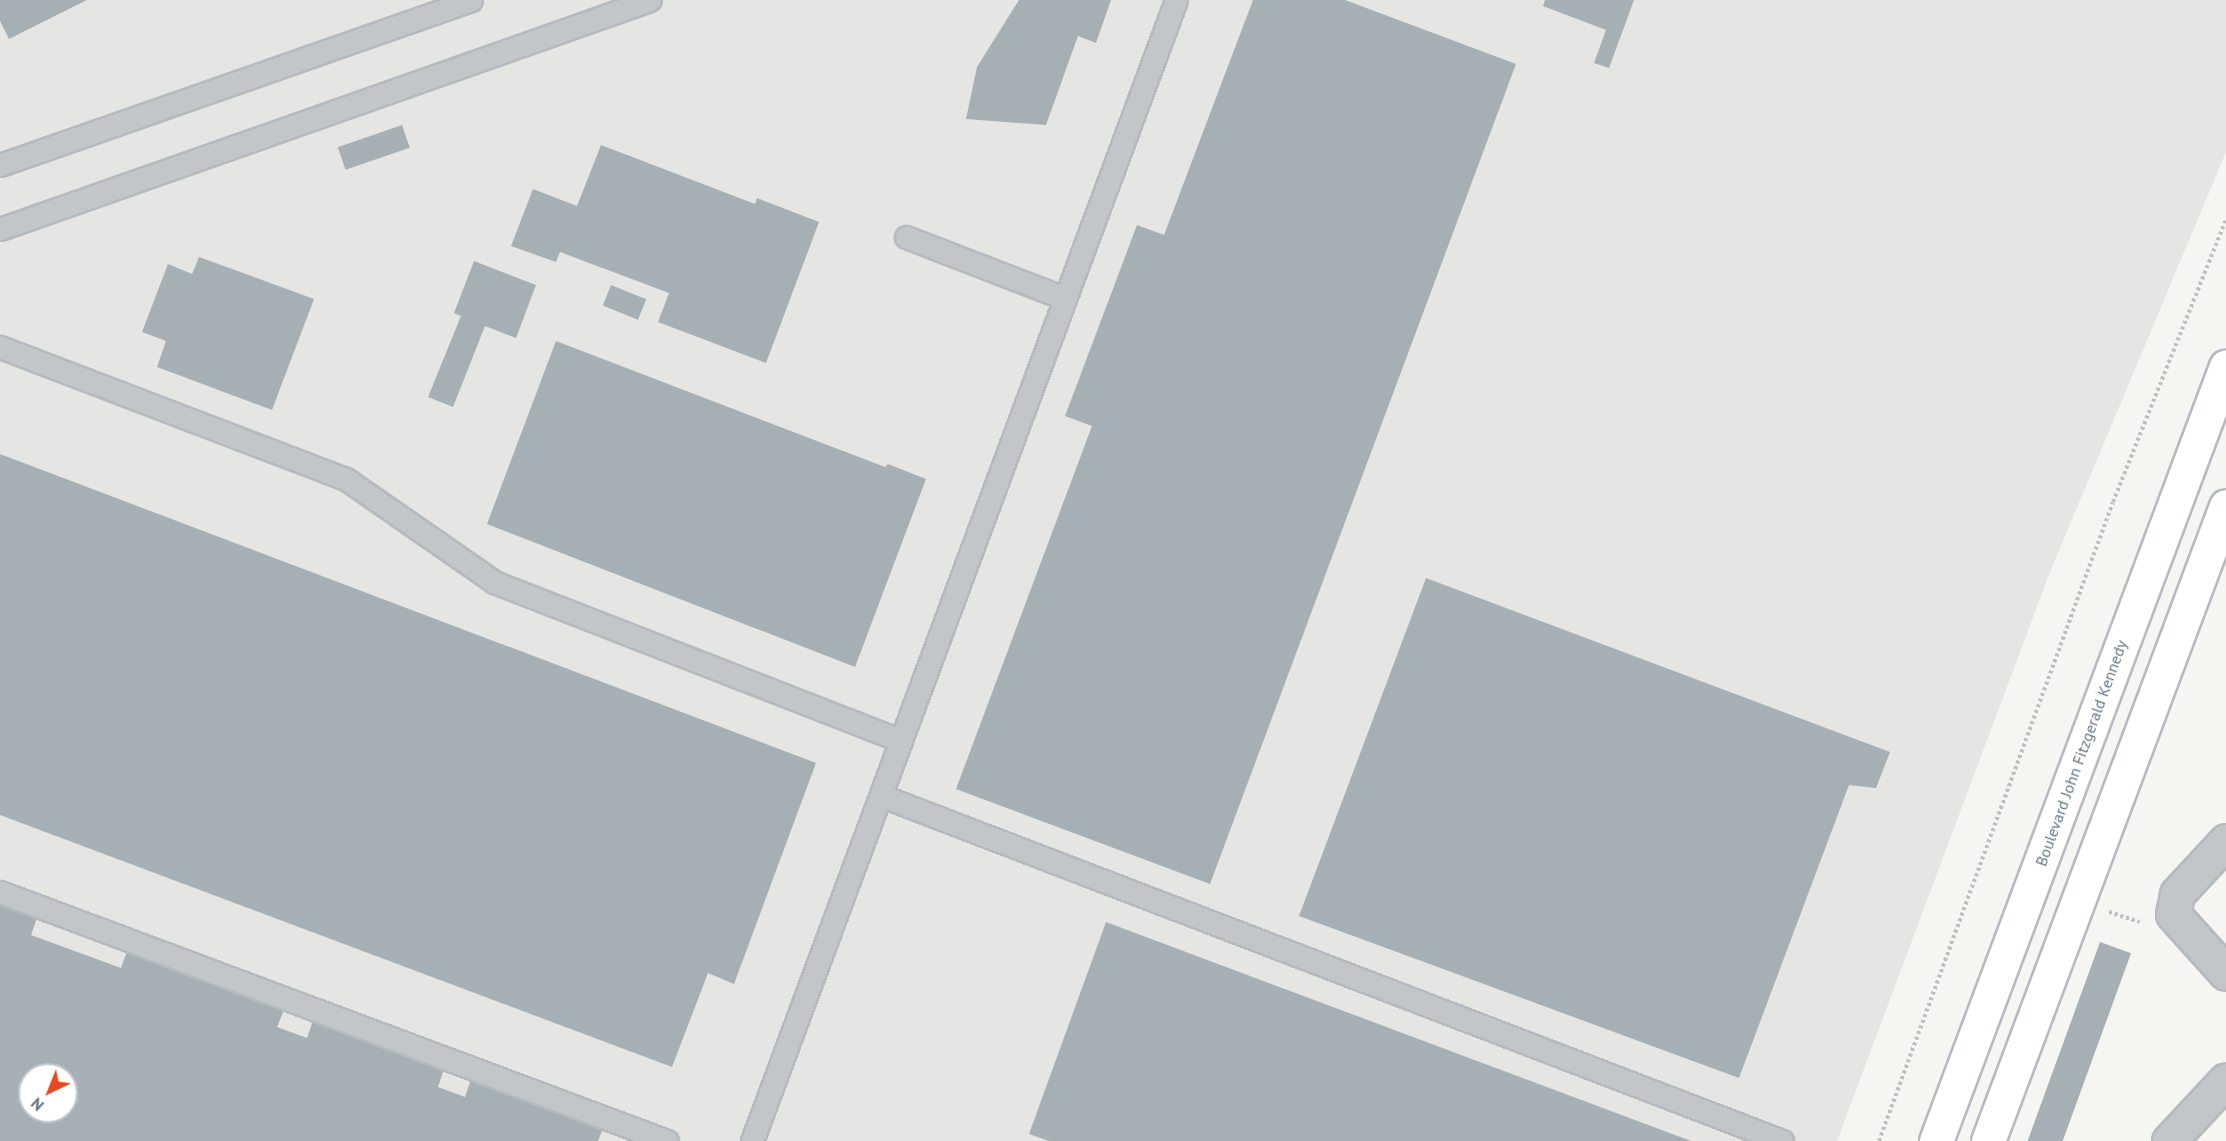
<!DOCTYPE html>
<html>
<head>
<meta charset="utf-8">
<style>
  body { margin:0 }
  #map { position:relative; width:2226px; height:1141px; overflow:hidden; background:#f5f5f1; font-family:"PT Sans",sans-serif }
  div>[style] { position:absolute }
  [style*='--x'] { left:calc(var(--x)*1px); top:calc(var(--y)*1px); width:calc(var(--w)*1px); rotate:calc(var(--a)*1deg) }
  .built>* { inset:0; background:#e5e6e4 }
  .building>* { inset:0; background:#a6afb4; transform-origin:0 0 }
  .path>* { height:4px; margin-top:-2px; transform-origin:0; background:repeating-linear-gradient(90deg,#bcbec0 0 3px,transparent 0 6px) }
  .roads { filter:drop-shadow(2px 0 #b4babe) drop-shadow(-2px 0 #b4babe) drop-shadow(0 2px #b4babe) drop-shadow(0 -2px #b4babe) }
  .lane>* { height:21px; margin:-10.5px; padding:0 10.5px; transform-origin:10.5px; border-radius:10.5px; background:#c2c6c9 }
  .street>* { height:33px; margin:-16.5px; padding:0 16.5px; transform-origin:16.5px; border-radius:16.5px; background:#c2c6c9 }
  .secondary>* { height:33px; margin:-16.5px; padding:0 16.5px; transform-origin:16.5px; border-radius:16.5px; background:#fff }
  span { translate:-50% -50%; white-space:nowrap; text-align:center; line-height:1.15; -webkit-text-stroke:6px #fff; paint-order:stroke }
  .street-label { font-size:16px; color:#637582 }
  .north { position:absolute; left:18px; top:1063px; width:60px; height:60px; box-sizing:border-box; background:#fff; border:2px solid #c1c8cd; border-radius:50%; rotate:223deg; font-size:16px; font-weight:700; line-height:24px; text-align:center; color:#637582 }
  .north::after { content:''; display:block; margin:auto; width:21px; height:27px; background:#e34923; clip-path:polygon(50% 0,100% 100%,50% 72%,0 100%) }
</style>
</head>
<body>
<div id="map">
  <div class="built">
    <i style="clip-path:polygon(evenodd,0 0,2226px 0,2226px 152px,2050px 572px,1837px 1141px,0 1141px,0 0,30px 1075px,66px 1075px,66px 1111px,30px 1111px,30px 1075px)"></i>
  </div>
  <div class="building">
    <i style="clip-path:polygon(0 0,87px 0,9px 39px,0 21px)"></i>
    <i style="clip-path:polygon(1019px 0,1111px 0,1096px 43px,1078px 36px,1046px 125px,966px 119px,977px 67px)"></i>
    <i style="clip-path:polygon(1253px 0,1345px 0,1516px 64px,1210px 884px,956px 789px,1092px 426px,1065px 416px,1137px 225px,1164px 235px)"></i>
    <i style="clip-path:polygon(1545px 0,1634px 0,1609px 68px,1594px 63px,1606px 30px,1543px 6px)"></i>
    <i style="left:402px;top:125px;width:24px;height:68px;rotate:71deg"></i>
    <i style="clip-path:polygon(601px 145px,755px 204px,757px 198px,819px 222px,766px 363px,658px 322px,669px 293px,560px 252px,556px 262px,511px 246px,533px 189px,577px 206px)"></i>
    <i style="clip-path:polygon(199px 257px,314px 299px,272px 410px,157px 367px,166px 341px,142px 332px,168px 264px,192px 274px)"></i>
    <i style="clip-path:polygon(474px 261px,536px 285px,516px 338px,485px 326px,453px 407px,428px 397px,461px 316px,454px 313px)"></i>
    <i style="left:611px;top:285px;width:38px;height:22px;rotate:22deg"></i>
    <i style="clip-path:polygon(556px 341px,885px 467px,888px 464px,926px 479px,855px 667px,487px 524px)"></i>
    <i style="clip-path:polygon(0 454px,816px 763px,734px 984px,708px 973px,672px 1067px,0 815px)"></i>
    <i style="clip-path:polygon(1426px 578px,1890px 752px,1876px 788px,1849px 785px,1739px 1078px,1299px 916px)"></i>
    <i style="clip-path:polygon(evenodd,0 904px,37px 918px,31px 935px,121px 968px,127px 951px,284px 1010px,277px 1027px,307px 1038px,313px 1021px,444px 1069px,438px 1087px,465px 1097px,471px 1079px,603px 1128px,598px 1141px,0 1141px,0 904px,30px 1075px,66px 1075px,66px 1111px,30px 1111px,30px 1075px)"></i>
    <i style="clip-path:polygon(1106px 922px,1691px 1141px,1049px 1141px,1029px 1134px)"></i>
    <i style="left:2100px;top:942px;width:33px;height:212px;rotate:20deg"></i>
  </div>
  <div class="path">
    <i style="--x:2109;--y:912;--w:32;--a:18"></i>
    <i style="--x:1879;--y:1141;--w:680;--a:-69.89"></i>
    <i style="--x:2113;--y:502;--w:305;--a:-68.2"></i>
  </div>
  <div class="roads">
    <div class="lane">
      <i style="--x:0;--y:165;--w:499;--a:-19.3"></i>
      <i style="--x:0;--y:229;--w:689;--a:-19.41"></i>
      <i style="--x:906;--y:237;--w:169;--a:21.1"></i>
      <i style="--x:0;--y:347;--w:370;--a:20.9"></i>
      <i style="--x:346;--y:479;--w:180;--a:34.8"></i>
      <i style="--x:494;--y:582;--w:437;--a:21.3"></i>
      <i style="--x:882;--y:796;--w:964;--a:20.97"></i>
      <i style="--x:0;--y:892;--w:712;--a:20.47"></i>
      <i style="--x:752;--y:1141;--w:1217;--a:-69.61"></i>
    </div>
    <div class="street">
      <i style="--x:2226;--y:841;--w:72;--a:132.8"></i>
      <i style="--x:2177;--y:894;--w:20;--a:101"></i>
      <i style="--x:2173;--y:914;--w:79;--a:48.1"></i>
      <i style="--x:2169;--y:1141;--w:83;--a:-46.9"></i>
    </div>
    <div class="secondary">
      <i style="--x:1936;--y:1141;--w:827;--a:-69.48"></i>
      <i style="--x:1988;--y:1141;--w:678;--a:-69.45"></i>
    </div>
  </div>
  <div class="street-label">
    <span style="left:2081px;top:753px;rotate:-70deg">Boulevard John Fitzgerald Kennedy</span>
  </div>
  <div class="north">N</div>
</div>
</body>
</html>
